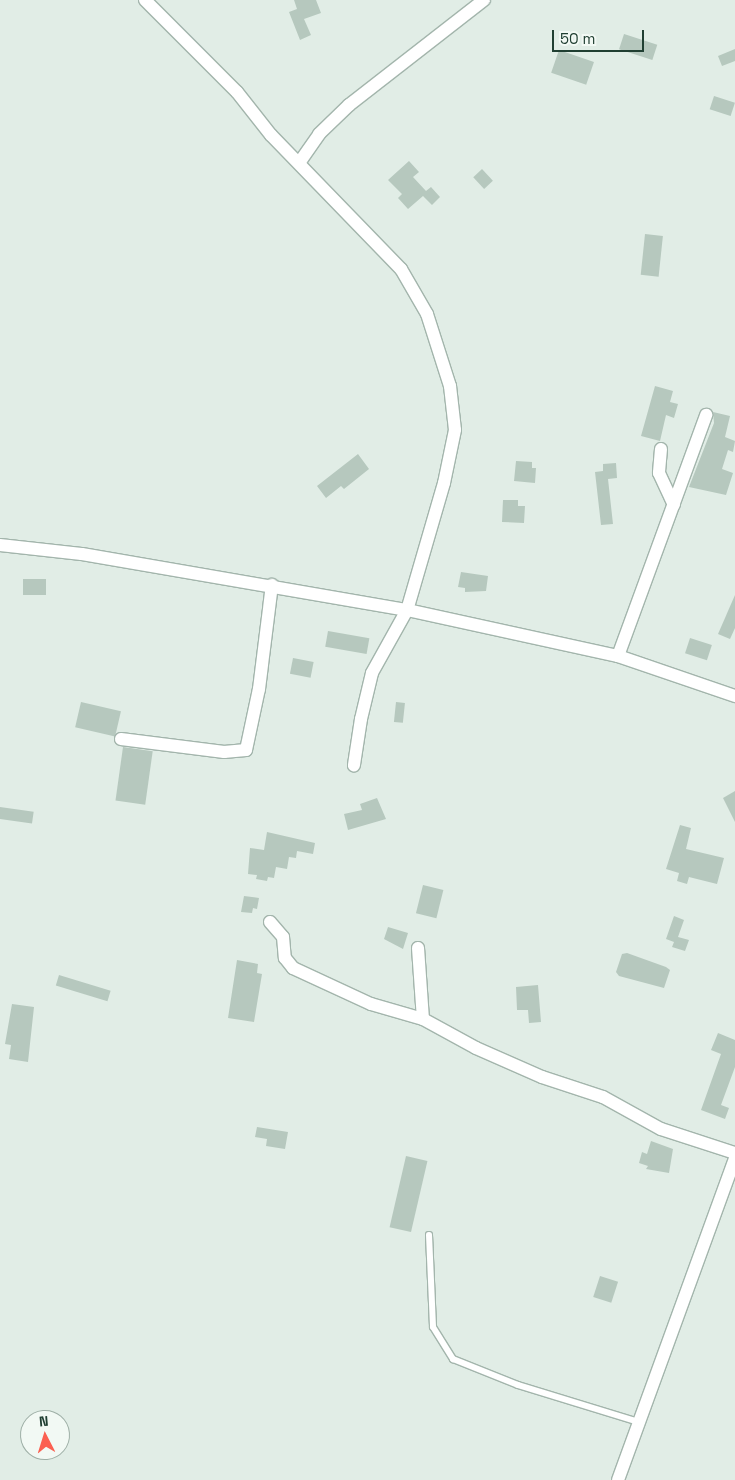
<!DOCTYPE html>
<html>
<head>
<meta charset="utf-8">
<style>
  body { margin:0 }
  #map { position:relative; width:735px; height:1480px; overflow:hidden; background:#e1ede6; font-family:"Space Grotesk",sans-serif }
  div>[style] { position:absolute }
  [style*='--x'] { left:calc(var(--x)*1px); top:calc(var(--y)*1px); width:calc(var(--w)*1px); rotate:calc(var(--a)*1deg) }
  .building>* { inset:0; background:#b6c8be; transform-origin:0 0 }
  .roads { filter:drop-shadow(1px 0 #a3b5ac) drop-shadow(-1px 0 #a3b5ac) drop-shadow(0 1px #a3b5ac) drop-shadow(0 -1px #a3b5ac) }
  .lane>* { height:6px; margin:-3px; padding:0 3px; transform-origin:3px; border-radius:3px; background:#fff }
  .street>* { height:12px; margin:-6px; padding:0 6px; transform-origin:6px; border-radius:6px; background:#fff }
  span { translate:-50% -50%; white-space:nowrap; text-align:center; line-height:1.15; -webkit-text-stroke:5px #f2f9f4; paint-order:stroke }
  .north { position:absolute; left:20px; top:1410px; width:50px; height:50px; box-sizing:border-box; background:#f2f9f4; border:1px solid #9eafa6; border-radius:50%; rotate:355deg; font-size:14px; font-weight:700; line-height:20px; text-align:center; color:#203f32 }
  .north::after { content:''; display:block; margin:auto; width:18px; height:22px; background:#fb6051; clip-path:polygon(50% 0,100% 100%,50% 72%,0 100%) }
  .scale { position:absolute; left:552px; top:30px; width:92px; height:22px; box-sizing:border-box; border:2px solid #203f32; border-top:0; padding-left:6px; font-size:15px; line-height:18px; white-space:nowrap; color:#203f32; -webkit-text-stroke:4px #f2f9f4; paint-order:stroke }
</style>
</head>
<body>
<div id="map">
  <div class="building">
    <i style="clip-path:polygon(294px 0,316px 0,321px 13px,304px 19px,311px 35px,300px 40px,289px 12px,297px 9px)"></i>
    <i style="left:624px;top:34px;width:35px;height:16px;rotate:18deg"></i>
    <i style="clip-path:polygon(735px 49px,735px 61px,722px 66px,718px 56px)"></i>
    <i style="left:559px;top:50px;width:37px;height:24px;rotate:19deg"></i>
    <i style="left:714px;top:96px;width:22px;height:14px;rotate:18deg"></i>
    <i style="clip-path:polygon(409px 161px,419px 172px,413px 177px,426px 191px,431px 187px,440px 197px,432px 205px,423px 196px,408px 209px,398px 198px,402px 194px,388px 180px)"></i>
    <i style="left:482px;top:169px;width:16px;height:12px;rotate:47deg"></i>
    <i style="left:645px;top:234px;width:18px;height:41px;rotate:6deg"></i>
    <i style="clip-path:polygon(655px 386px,673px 391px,670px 402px,678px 404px,674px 418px,666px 415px,660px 441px,641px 436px)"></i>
    <i style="clip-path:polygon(713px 412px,730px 416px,725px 437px,735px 441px,733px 452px,728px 450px,722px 469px,733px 473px,726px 495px,689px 487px,714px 423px)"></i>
    <i style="clip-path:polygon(358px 454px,369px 469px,344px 489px,341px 486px,326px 498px,317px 486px)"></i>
    <i style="clip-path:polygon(516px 461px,532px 462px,532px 468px,536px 468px,535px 483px,514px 481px)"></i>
    <i style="clip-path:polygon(616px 463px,617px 478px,608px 479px,613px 524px,601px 525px,595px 472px,603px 471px,603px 464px)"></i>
    <i style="clip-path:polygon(503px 500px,518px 500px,518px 506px,525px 506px,524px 523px,502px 522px)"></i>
    <i style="clip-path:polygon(461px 572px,488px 576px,486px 591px,465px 592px,465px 588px,458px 587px)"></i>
    <i style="left:23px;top:579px;width:23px;height:16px"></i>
    <i style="clip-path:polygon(735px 595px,735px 628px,730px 639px,718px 634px)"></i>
    <i style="left:328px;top:631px;width:42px;height:16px;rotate:10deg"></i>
    <i style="left:690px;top:638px;width:23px;height:16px;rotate:18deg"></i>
    <i style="left:293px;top:658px;width:21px;height:16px;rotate:11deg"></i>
    <i style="left:81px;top:702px;width:41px;height:26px;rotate:13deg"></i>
    <i style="left:396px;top:702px;width:9px;height:20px;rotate:6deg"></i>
    <i style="left:123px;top:747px;width:30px;height:54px;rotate:8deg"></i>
    <i style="clip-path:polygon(735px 791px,735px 822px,723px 798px)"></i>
    <i style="clip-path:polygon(377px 798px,386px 819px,348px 830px,344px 814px,362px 810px,360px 804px)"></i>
    <i style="left:0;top:807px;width:34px;height:12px;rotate:8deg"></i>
    <i style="clip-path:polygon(680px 825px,691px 828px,686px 849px,724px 858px,717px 884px,689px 877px,687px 884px,677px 881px,679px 873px,666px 869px)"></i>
    <i style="clip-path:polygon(267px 832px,315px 843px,313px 854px,297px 851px,296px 858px,289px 857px,287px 869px,276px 867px,274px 878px,268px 877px,267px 881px,256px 879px,257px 875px,248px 874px,250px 848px,264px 850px)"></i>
    <i style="left:423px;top:885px;width:21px;height:29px;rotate:14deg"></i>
    <i style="clip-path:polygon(244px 896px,259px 898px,257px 909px,253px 908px,252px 913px,241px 912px)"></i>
    <i style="clip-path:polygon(674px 916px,684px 920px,678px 937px,689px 940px,685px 951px,672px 947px,674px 942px,666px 939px)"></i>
    <i style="clip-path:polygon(388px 927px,408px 933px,403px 949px,384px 939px)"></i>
    <i style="clip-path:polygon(627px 953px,666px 967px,670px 970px,664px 988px,619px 976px,616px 972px,622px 954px)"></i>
    <i style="clip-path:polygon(237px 960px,258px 964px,257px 973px,262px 974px,254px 1022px,228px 1018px)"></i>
    <i style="left:59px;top:975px;width:54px;height:11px;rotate:17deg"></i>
    <i style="clip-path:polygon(538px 985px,541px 1022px,529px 1023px,528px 1010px,517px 1010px,516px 987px)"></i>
    <i style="clip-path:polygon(12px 1004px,34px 1007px,28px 1062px,9px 1059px,11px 1045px,5px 1044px)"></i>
    <i style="clip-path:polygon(718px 1033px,735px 1040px,735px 1067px,721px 1105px,729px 1108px,725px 1119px,701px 1110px,721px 1054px,711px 1050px)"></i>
    <i style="clip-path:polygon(257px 1127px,288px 1132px,285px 1149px,266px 1146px,267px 1139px,255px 1137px)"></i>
    <i style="clip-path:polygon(651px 1141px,673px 1149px,669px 1173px,646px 1169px,648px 1166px,639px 1163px,642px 1152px,647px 1154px)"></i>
    <i style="left:406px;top:1156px;width:22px;height:73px;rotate:13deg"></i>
    <i style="left:600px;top:1276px;width:19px;height:22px;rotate:18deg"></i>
  </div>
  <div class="roads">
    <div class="lane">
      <i style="--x:429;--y:1235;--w:92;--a:87.5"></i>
      <i style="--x:433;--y:1327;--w:38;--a:58"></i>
      <i style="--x:453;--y:1359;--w:70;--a:21.8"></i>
      <i style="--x:518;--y:1385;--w:127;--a:17"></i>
    </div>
    <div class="street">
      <i style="--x:145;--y:0;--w:130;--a:45"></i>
      <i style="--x:237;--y:92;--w:55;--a:51.7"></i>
      <i style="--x:271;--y:135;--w:187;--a:45.9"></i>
      <i style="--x:401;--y:269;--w:52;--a:60"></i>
      <i style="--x:427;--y:314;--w:76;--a:72.3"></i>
      <i style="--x:450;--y:386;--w:44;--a:83.5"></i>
      <i style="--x:455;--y:430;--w:54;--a:101.7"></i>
      <i style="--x:444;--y:483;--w:132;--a:106.2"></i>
      <i style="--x:407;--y:610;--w:72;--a:119.1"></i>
      <i style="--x:372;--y:673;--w:47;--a:103.4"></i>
      <i style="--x:361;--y:719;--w:47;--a:98.7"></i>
      <i style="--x:299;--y:163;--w:35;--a:-55"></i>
      <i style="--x:319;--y:134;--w:42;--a:-44"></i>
      <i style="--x:349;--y:105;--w:171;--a:-37.9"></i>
      <i style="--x:661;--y:449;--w:24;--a:95"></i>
      <i style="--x:659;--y:473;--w:35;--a:65"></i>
      <i style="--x:0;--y:545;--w:82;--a:6.3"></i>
      <i style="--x:82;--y:554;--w:330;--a:9.8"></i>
      <i style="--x:407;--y:610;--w:216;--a:12.3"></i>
      <i style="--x:618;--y:656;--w:124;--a:18.9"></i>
      <i style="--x:618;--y:656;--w:257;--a:-69.9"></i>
      <i style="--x:121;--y:739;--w:104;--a:7.2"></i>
      <i style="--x:224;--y:752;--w:22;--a:-5"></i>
      <i style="--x:246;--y:750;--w:62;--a:-78"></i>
      <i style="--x:259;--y:689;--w:105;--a:-82.9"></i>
      <i style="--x:270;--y:922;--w:20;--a:49"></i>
      <i style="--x:283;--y:937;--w:21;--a:85"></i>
      <i style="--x:285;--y:958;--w:13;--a:51"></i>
      <i style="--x:293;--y:968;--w:86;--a:24.8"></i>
      <i style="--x:371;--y:1004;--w:54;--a:16.1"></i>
      <i style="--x:423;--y:1019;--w:60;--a:28.7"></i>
      <i style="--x:476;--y:1048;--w:72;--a:23.7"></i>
      <i style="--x:542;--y:1077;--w:64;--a:18.2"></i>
      <i style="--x:603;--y:1097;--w:66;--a:28.9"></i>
      <i style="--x:661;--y:1129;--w:78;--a:18"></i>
      <i style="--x:418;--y:948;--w:71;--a:86"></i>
      <i style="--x:618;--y:1480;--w:342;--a:-70"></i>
    </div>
  </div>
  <div class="north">N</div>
  <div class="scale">50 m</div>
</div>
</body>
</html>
